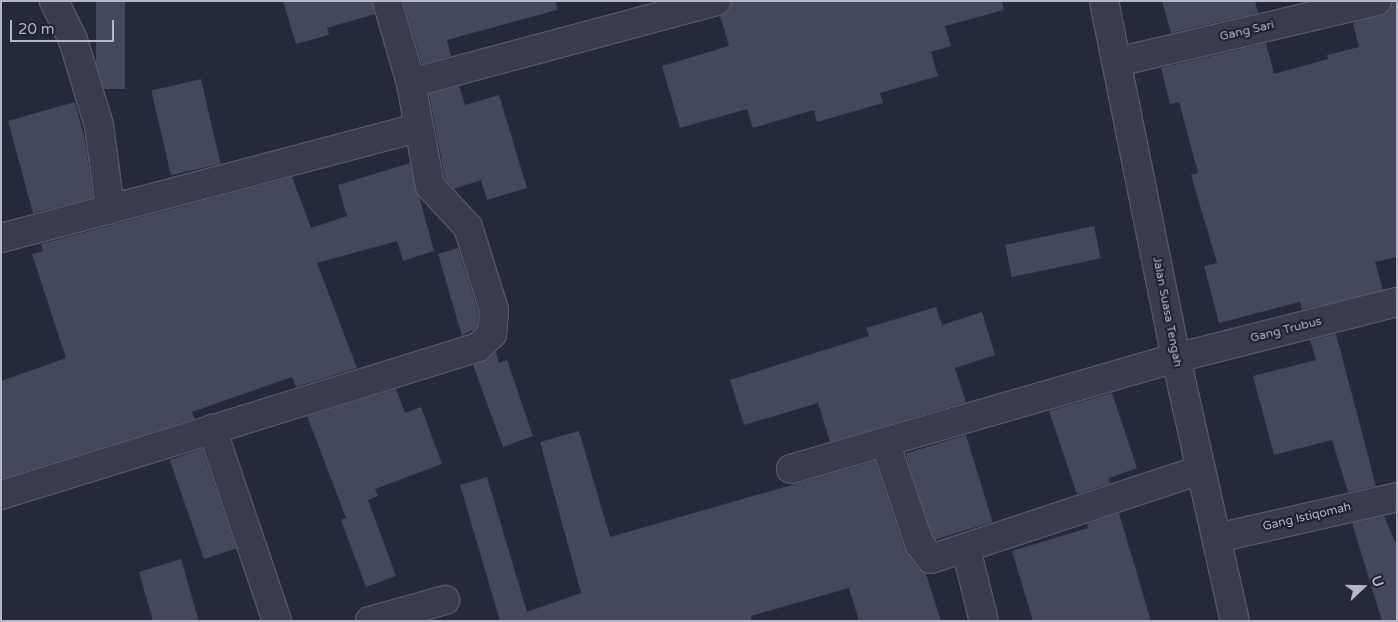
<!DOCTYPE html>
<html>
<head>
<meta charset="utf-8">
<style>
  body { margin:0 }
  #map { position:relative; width:1398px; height:622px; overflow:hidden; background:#25293c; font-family:"Varela Round",sans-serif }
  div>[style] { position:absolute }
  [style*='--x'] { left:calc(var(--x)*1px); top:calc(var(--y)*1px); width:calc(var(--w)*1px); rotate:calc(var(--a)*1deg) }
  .building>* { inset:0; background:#44485d; transform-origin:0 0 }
  .roads { filter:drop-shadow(1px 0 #545767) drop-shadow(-1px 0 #545767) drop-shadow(0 1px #545767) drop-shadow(0 -1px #545767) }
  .minor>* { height:28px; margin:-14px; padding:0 14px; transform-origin:14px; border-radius:14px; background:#393c4c }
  span { translate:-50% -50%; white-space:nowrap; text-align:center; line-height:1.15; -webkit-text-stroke:4.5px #1e2131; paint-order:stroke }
  .street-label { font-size:12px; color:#b5b7c7 }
  .frame { position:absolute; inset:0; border:2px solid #b5b7c7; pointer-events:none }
  .north { position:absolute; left:1338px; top:562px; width:50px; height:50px; -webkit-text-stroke:4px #1e2131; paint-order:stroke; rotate:69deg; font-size:14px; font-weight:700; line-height:20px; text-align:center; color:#b5b7c7 }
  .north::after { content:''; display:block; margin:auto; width:18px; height:22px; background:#b5b7c7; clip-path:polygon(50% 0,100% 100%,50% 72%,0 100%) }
  .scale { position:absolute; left:10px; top:20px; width:104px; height:22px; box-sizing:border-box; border:2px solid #b5b7c7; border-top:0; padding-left:6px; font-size:15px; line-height:18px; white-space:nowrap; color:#b5b7c7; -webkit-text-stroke:4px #1e2131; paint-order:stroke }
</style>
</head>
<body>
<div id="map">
  <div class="building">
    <i style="left:96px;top:1px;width:29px;height:88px"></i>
    <i style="clip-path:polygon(283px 1px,372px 1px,375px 14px,327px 28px,329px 35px,296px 44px)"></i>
    <i style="clip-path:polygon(403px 1px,556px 1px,557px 10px,447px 40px,451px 56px,422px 64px)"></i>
    <i style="clip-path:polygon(731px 1px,1002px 1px,1004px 10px,945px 26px,951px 46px,931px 52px,938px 76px,880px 93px,883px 103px,817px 122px,814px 110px,753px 128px,747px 109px,680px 128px,662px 66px,729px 46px,720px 16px,727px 12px)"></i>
    <i style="clip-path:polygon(1162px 1px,1255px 1px,1258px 13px,1171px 33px)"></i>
    <i style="clip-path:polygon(1392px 1px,1397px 1px,1397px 257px,1375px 262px,1383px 290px,1302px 310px,1300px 302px,1219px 323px,1204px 266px,1217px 263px,1191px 175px,1198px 173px,1179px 102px,1170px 104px,1161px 68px,1266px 43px,1274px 74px,1328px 59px,1327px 55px,1359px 47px,1353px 23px,1387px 13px)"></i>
    <i style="left:201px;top:79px;width:87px;height:51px;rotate:77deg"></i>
    <i style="clip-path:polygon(459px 86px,465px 105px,499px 95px,527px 188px,487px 200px,481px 180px,454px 189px,445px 179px,429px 94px)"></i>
    <i style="clip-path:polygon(75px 102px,85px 140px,93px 198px,33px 213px,8px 121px)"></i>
    <i style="clip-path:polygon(410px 163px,434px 251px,403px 261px,397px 241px,317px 263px,357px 368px,296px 387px,292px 377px,192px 412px,195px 419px,1px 479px,1px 381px,66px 358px,32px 254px,43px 251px,41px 244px,292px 177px,311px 228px,347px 216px,338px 185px)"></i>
    <i style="left:1094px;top:226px;width:33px;height:91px;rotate:78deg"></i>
    <i style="clip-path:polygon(458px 248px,478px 312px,477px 327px,462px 336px,438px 254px)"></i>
    <i style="clip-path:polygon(936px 307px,942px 325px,982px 312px,995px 355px,955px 368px,966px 402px,830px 442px,818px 403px,744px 425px,730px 380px,869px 336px,866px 328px)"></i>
    <i style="clip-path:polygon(1336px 334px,1376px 486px,1348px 492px,1332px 440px,1274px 455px,1253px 376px,1316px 360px,1310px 340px)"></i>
    <i style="clip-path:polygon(496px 352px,499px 363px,507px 360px,533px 436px,503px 447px,473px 365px)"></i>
    <i style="clip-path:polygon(396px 389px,405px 413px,421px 407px,442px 464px,375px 489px,378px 496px,368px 500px,396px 576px,366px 587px,341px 520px,346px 518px,307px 416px)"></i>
    <i style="clip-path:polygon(1112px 393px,1137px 468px,1109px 478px,1110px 483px,1077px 494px,1049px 411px)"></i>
    <i style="clip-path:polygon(579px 431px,610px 537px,875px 461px,904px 548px,926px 574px,941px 621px,859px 621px,849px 588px,751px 616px,752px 621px,500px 621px,460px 485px,487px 477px,527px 612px,581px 593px,540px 442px)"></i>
    <i style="left:966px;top:435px;width:91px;height:63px;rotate:73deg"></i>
    <i style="left:202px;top:449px;width:105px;height:34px;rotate:71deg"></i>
    <i style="clip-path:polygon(1119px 513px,1151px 621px,1033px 621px,1012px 551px,1088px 528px,1087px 524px)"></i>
    <i style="clip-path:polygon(1384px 516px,1397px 546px,1397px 621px,1382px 621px,1352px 523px)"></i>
    <i style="clip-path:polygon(181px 559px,199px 621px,153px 621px,139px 572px)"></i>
  </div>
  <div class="roads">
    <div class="minor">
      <i style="--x:54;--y:1;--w:43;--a:64"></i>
      <i style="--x:73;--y:40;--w:89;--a:73"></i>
      <i style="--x:99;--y:125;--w:85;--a:82.5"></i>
      <i style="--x:387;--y:1;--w:85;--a:73.7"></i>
      <i style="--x:1104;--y:1;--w:364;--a:78.6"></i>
      <i style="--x:1176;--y:358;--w:270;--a:77.4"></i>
      <i style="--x:1117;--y:62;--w:267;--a:-13.2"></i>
      <i style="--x:1;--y:238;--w:431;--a:-14.8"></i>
      <i style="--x:212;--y:429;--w:203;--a:71.3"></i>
      <i style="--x:885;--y:442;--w:107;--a:71.4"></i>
      <i style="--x:919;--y:543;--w:20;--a:53"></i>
      <i style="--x:931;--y:559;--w:283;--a:-18.3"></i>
      <i style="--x:791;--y:469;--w:401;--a:-16.1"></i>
      <i style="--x:1176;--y:358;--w:228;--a:-14.2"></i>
      <i style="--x:1;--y:495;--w:499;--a:-17.2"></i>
      <i style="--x:478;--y:347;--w:19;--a:-43"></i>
      <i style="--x:492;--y:334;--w:24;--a:-85"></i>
      <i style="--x:494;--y:310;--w:87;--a:-107.4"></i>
      <i style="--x:468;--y:227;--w:56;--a:-132.8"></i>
      <i style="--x:430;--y:186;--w:105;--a:-100.5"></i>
      <i style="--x:411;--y:83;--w:316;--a:-15"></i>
      <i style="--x:1217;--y:538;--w:185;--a:-12.8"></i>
      <i style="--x:966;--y:549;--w:74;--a:76"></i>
      <i style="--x:370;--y:621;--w:78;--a:-15.6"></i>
    </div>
  </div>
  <div class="street-label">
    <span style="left:1247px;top:31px;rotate:-13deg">Gang Sari</span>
    <span style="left:1167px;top:312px;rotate:79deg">Jalan Suasa Tengah</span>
    <span style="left:1286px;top:330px;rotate:-14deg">Gang Trubus</span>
    <span style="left:1307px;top:517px;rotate:-13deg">Gang Istiqomah</span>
  </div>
  <div class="frame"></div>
  <div class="north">U</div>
  <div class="scale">20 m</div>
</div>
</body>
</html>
